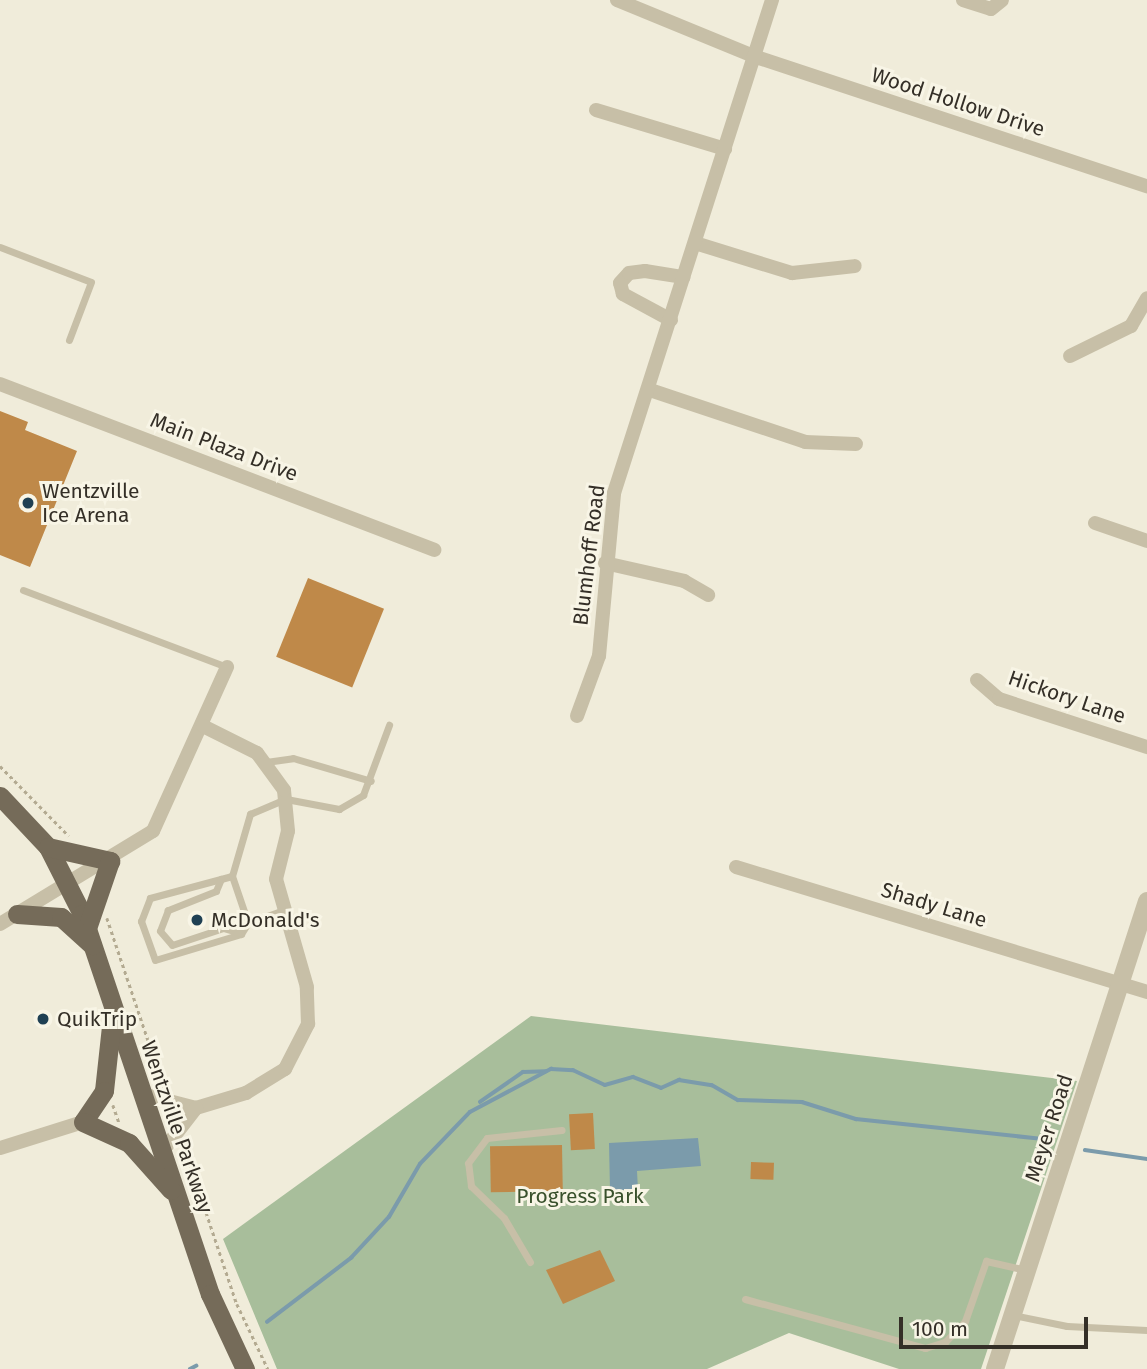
<!DOCTYPE html>
<html>
<head>
<meta charset="utf-8">
<style>
  body { margin:0 }
  #map { position:relative; width:1147px; height:1369px; overflow:hidden; background:#f0ecda; font-family:"Fira Sans",sans-serif }
  div>[style] { position:absolute }
  [style*='--x'] { left:calc(var(--x)*1px); top:calc(var(--y)*1px); width:calc(var(--w)*1px); rotate:calc(var(--a)*1deg) }
  .green>* { inset:0; background:#a8be9b }
  .water>* { inset:0; background:#7b9bab }
  .stream>* { height:3.5px; margin:-1.75px; padding:0 1.75px; transform-origin:1.75px; border-radius:1.75px; background:#7b9bab }
  .building>* { inset:0; background:#bf8949; transform-origin:0 0 }
  .path>* { height:2.5px; margin-top:-1.25px; transform-origin:0; background:repeating-linear-gradient(90deg,#b3aa91 0 3.5px,transparent 0 7px) }
  .service>* { height:7px; margin:-3.5px; padding:0 3.5px; transform-origin:3.5px; border-radius:3.5px; background:#c7bfa7 }
  .minor>* { height:14px; margin:-7px; padding:0 7px; transform-origin:7px; border-radius:7px; background:#c7bfa7 }
  .tertiary>* { height:18px; margin:-9px; padding:0 9px; transform-origin:9px; border-radius:9px; background:#c7bfa7 }
  .primary>* { height:19px; margin:-9.5px; padding:0 9.5px; transform-origin:9.5px; border-radius:9.5px; background:#756b59 }
  .dots>* { width:19px; height:19px; translate:-50% -50%; box-sizing:border-box; border:4px solid #f8f5e6; border-radius:50% }
  span { translate:-50% -50%; white-space:nowrap; text-align:center; line-height:1.15; -webkit-text-stroke:6px #f8f5e6; paint-order:stroke }
  .street-label { font-size:21px; color:#342f27 }
  .poi-label { font-size:21px; color:#342f27 }
  .left { translate:0 -50%; text-align:left }
  .park-label { font-size:21px; color:#39512c }
  .scale { position:absolute; left:899px; top:1317px; width:189px; height:32px; box-sizing:border-box; border:4px solid #342f27; border-top:0; padding-left:9px; font-size:21px; line-height:24px; white-space:nowrap; color:#342f27; -webkit-text-stroke:5px #f8f5e6; paint-order:stroke }
</style>
</head>
<body>
<div id="map">
  <div class="green">
    <i style="clip-path:polygon(531px 1016px,1077px 1081px,981px 1369px,899px 1369px,789px 1333px,707px 1369px,277px 1369px,223px 1239px)"></i>
  </div>
  <div class="water">
    <i style="clip-path:polygon(698px 1138px,701px 1166px,637px 1171px,638px 1190px,610px 1190px,609px 1143px)"></i>
  </div>
  <div class="stream">
    <i style="--x:480;--y:1102;--w:52;--a:-34.9"></i>
    <i style="--x:523;--y:1072;--w:23;--a:-2"></i>
    <i style="--x:1085;--y:1150;--w:63;--a:8.3"></i>
    <i style="--x:267;--y:1322;--w:106;--a:-37.3"></i>
    <i style="--x:351;--y:1258;--w:56;--a:-47.2"></i>
    <i style="--x:389;--y:1217;--w:61;--a:-59.7"></i>
    <i style="--x:420;--y:1164;--w:72;--a:-46.1"></i>
    <i style="--x:470;--y:1112;--w:92;--a:-28"></i>
    <i style="--x:551;--y:1069;--w:22;--a:3"></i>
    <i style="--x:573;--y:1070;--w:35;--a:25"></i>
    <i style="--x:605;--y:1085;--w:29;--a:-16"></i>
    <i style="--x:633;--y:1077;--w:30;--a:21"></i>
    <i style="--x:661;--y:1088;--w:20;--a:-24"></i>
    <i style="--x:679;--y:1080;--w:33;--a:9"></i>
    <i style="--x:712;--y:1085;--w:30;--a:30"></i>
    <i style="--x:738;--y:1100;--w:64;--a:1.8"></i>
    <i style="--x:802;--y:1102;--w:57;--a:17.5"></i>
    <i style="--x:856;--y:1119;--w:196;--a:6.1"></i>
    <i style="--x:190;--y:1369;--w:7;--a:-27"></i>
  </div>
  <div class="building">
    <i style="clip-path:polygon(0 411px,28px 422px,25px 430px,77px 451px,30px 567px,0 555px)"></i>
    <i style="left:308px;top:578px;width:82px;height:85px;rotate:22deg"></i>
    <i style="left:593px;top:1113px;width:36px;height:24px;rotate:87deg"></i>
    <i style="left:562px;top:1145px;width:46px;height:72px;rotate:89deg"></i>
    <i style="left:751px;top:1162px;width:23px;height:17px;rotate:2deg"></i>
    <i style="clip-path:polygon(600px 1250px,615px 1281px,563px 1304px,546px 1270px)"></i>
  </div>
  <div class="path">
    <i style="--x:0;--y:766;--w:98;--a:45.4"></i>
    <i style="--x:107;--y:918;--w:178;--a:71.4"></i>
    <i style="--x:113;--y:1105;--w:18;--a:71"></i>
    <i style="--x:184;--y:1146;--w:167;--a:71.5"></i>
    <i style="--x:237;--y:1304;--w:72;--a:64.5"></i>
  </div>
  <div class="service">
    <i style="--x:0;--y:247;--w:97;--a:21"></i>
    <i style="--x:91;--y:282;--w:62;--a:110.8"></i>
    <i style="--x:23;--y:590;--w:218;--a:20.7"></i>
    <i style="--x:266;--y:762;--w:27;--a:-8"></i>
    <i style="--x:293;--y:758;--w:81;--a:16.4"></i>
    <i style="--x:232;--y:876;--w:85;--a:165"></i>
    <i style="--x:150;--y:898;--w:25;--a:111"></i>
    <i style="--x:141;--y:921;--w:41;--a:70.3"></i>
    <i style="--x:155;--y:960;--w:90;--a:-16.8"></i>
    <i style="--x:241;--y:934;--w:13;--a:-58"></i>
    <i style="--x:248;--y:923;--w:38;--a:-20"></i>
    <i style="--x:221;--y:879;--w:13;--a:113"></i>
    <i style="--x:216;--y:891;--w:52;--a:158.4"></i>
    <i style="--x:168;--y:910;--w:22;--a:111"></i>
    <i style="--x:160;--y:931;--w:18;--a:49"></i>
    <i style="--x:172;--y:945;--w:54;--a:-18.4"></i>
    <i style="--x:223;--y:928;--w:18;--a:16"></i>
    <i style="--x:248;--y:923;--w:50;--a:-108.8"></i>
    <i style="--x:232;--y:876;--w:65;--a:-73.8"></i>
    <i style="--x:250;--y:814;--w:39;--a:-23"></i>
    <i style="--x:286;--y:799;--w:54;--a:10.7"></i>
    <i style="--x:339;--y:809;--w:28;--a:-30"></i>
    <i style="--x:363;--y:795;--w:75;--a:-69.6"></i>
    <i style="--x:530;--y:1262;--w:51;--a:-120.6"></i>
    <i style="--x:504;--y:1218;--w:46;--a:-135.9"></i>
    <i style="--x:471;--y:1186;--w:23;--a:-97"></i>
    <i style="--x:468;--y:1163;--w:31;--a:-53"></i>
    <i style="--x:487;--y:1138;--w:75;--a:-6.1"></i>
    <i style="--x:745;--y:1299;--w:187;--a:15.2"></i>
    <i style="--x:925;--y:1348;--w:21;--a:-17"></i>
    <i style="--x:945;--y:1342;--w:29;--a:-46"></i>
    <i style="--x:965;--y:1321;--w:64;--a:-70.7"></i>
    <i style="--x:986;--y:1261;--w:41;--a:12.7"></i>
    <i style="--x:1013;--y:1315;--w:55;--a:11.5"></i>
    <i style="--x:1067;--y:1326;--w:80;--a:2.9"></i>
  </div>
  <div class="minor">
    <i style="--x:617;--y:0;--w:150;--a:22.3"></i>
    <i style="--x:756;--y:57;--w:412;--a:18.3"></i>
    <i style="--x:963;--y:0;--w:29;--a:18"></i>
    <i style="--x:991;--y:9;--w:14;--a:-39"></i>
    <i style="--x:596;--y:110;--w:135;--a:16.8"></i>
    <i style="--x:695;--y:243;--w:102;--a:17.2"></i>
    <i style="--x:792;--y:273;--w:63;--a:-6.3"></i>
    <i style="--x:671;--y:320;--w:55;--a:-151.6"></i>
    <i style="--x:623;--y:294;--w:11;--a:-105"></i>
    <i style="--x:620;--y:283;--w:13;--a:-48"></i>
    <i style="--x:629;--y:273;--w:16;--a:-7"></i>
    <i style="--x:645;--y:271;--w:39;--a:9"></i>
    <i style="--x:1070;--y:356;--w:68;--a:-26.2"></i>
    <i style="--x:1131;--y:326;--w:32;--a:-60"></i>
    <i style="--x:0;--y:384;--w:465;--a:20.9"></i>
    <i style="--x:650;--y:390;--w:163;--a:18.5"></i>
    <i style="--x:805;--y:442;--w:51;--a:2.2"></i>
    <i style="--x:1095;--y:523;--w:55;--a:19.1"></i>
    <i style="--x:605;--y:563;--w:81;--a:12.8"></i>
    <i style="--x:684;--y:581;--w:28;--a:30"></i>
    <i style="--x:977;--y:680;--w:29;--a:41"></i>
    <i style="--x:999;--y:699;--w:156;--a:18"></i>
    <i style="--x:577;--y:716;--w:64;--a:-69.9"></i>
    <i style="--x:599;--y:656;--w:164;--a:-84.7"></i>
    <i style="--x:614;--y:493;--w:518;--a:-72.23"></i>
    <i style="--x:736;--y:867;--w:430;--a:16.9"></i>
    <i style="--x:0;--y:924;--w:179;--a:-31.3"></i>
    <i style="--x:153;--y:831;--w:180;--a:-65.7"></i>
    <i style="--x:142;--y:1094;--w:56;--a:14.5"></i>
    <i style="--x:196;--y:1108;--w:52;--a:-16.7"></i>
    <i style="--x:246;--y:1093;--w:46;--a:-31.6"></i>
    <i style="--x:285;--y:1069;--w:51;--a:-62.9"></i>
    <i style="--x:308;--y:1024;--w:37;--a:-92"></i>
    <i style="--x:307;--y:987;--w:112;--a:-106"></i>
    <i style="--x:276;--y:879;--w:49;--a:-76"></i>
    <i style="--x:288;--y:831;--w:41;--a:-95.6"></i>
    <i style="--x:284;--y:790;--w:46;--a:-126.1"></i>
    <i style="--x:257;--y:753;--w:60;--a:-153.4"></i>
    <i style="--x:0;--y:1148;--w:87;--a:-17.4"></i>
    <i style="--x:162;--y:1152;--w:56;--a:-52.3"></i>
  </div>
  <div class="tertiary">
    <i style="--x:995;--y:1369;--w:492;--a:-72"></i>
  </div>
  <div class="primary">
    <i style="--x:0;--y:796;--w:70;--a:46.7"></i>
    <i style="--x:48;--y:847;--w:75;--a:63.1"></i>
    <i style="--x:82;--y:914;--w:401;--a:71.4"></i>
    <i style="--x:210;--y:1294;--w:83;--a:65"></i>
    <i style="--x:48;--y:847;--w:64;--a:12.7"></i>
    <i style="--x:110;--y:861;--w:71;--a:108.9"></i>
    <i style="--x:17;--y:914;--w:44;--a:3.9"></i>
    <i style="--x:61;--y:917;--w:42;--a:42.1"></i>
    <i style="--x:112;--y:1017;--w:74;--a:96.2"></i>
    <i style="--x:104;--y:1091;--w:37;--a:124"></i>
    <i style="--x:83;--y:1122;--w:51;--a:24.5"></i>
    <i style="--x:129;--y:1143;--w:63;--a:48.2"></i>
  </div>
  <div class="dots">
    <i style="left:28px;top:503px;background:#1f4053"></i>
    <i style="left:197px;top:920px;background:#1f4053"></i>
    <i style="left:43px;top:1019px;background:#1f4053"></i>
  </div>
  <div class="street-label">
    <span style="left:958px;top:102px;rotate:18deg">Wood Hollow Drive</span>
    <span style="left:224px;top:447px;rotate:21deg">Main Plaza Drive</span>
    <span style="left:589px;top:555px;rotate:-83deg">Blumhoff Road</span>
    <span style="left:1067px;top:697px;rotate:19deg">Hickory Lane</span>
    <span style="left:934px;top:905px;rotate:17deg">Shady Lane</span>
    <span style="left:177px;top:1127px;rotate:71deg">Wentzville Parkway</span>
    <span style="left:1049px;top:1128px;rotate:-72deg">Meyer Road</span>
  </div>
  <div class="poi-label">
    <span class="left" style="left:42px;top:503px">Wentzville<br>Ice Arena</span>
    <span class="left" style="left:211px;top:920px">McDonald's</span>
    <span class="left" style="left:57px;top:1019px">QuikTrip</span>
  </div>
  <div class="park-label">
    <span style="left:580px;top:1196px">Progress Park</span>
  </div>
  <div class="scale">100 m</div>
</div>
</body>
</html>
